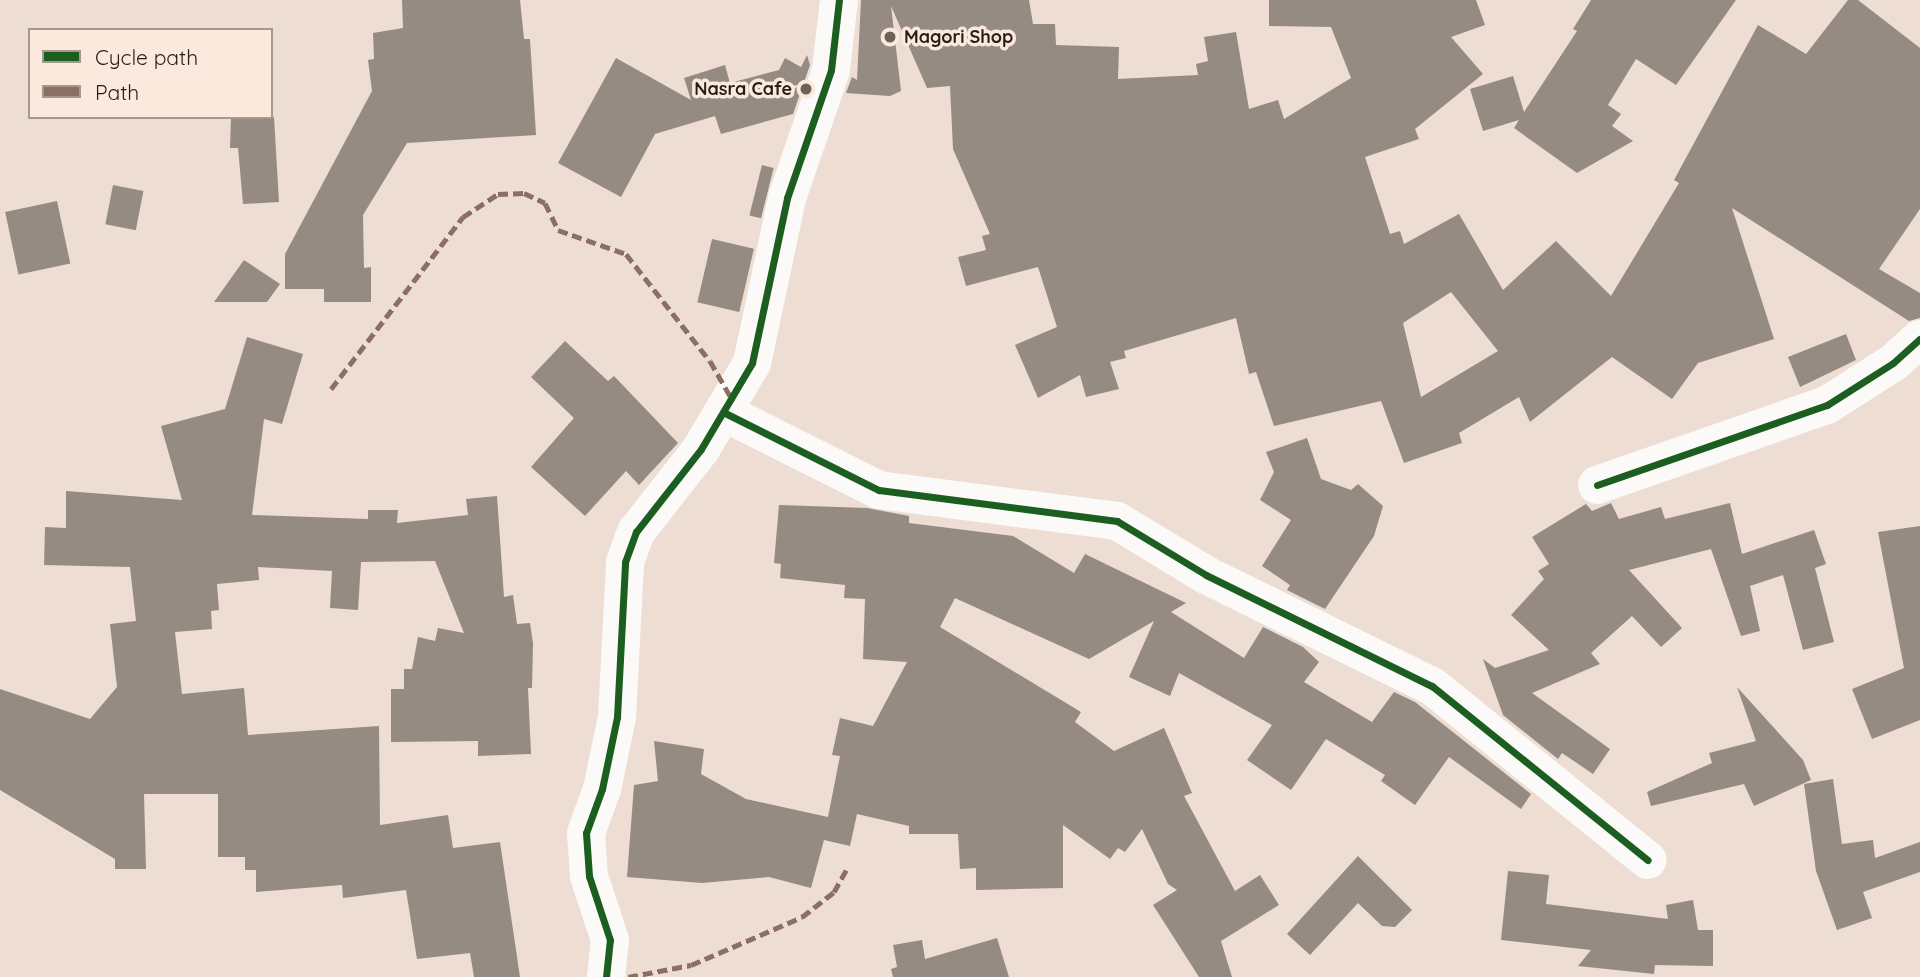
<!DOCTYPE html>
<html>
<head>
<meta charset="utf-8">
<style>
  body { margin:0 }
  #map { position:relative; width:1920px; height:977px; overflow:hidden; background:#edddd2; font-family:Quicksand,sans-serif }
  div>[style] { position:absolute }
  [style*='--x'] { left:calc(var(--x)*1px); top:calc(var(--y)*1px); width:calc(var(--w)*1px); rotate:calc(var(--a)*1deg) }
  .building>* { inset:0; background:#958b82; transform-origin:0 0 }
  .street>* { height:38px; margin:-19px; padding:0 19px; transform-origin:19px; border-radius:19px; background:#fcfaf8 }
  .quiet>* { height:5px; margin-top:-2.5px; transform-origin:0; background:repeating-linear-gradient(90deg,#8d6e63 0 10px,transparent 0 15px) }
  .cycleway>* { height:7px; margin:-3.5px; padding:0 3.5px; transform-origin:3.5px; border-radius:3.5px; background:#1b5e20 }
  .dots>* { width:19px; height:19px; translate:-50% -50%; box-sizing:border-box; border:4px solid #fce9de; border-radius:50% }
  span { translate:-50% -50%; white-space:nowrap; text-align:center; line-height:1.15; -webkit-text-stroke:7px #fce9de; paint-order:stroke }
  .poi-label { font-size:18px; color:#281e17; font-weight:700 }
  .left { translate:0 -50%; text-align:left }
  .right { translate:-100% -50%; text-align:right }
  .legend { position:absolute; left:28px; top:28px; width:245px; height:91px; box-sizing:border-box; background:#fce9de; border:2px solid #a7988e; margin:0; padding:9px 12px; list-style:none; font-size:21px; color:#281e17 }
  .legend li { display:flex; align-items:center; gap:14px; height:35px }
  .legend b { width:35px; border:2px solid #a7988e }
</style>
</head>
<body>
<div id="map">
  <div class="building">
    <i style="clip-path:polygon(402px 0,520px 0,524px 39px,530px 39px,536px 135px,407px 143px,363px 215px,364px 268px,371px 267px,371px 302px,324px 302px,324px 289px,285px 289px,285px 254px,372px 91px,368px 60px,374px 59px,373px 33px,403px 28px)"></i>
    <i style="clip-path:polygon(evenodd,861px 0,1029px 0,1033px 24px,1055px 24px,1056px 45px,1119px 47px,1118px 79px,1198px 75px,1196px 64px,1208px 61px,1204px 37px,1236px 32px,1249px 109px,1278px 100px,1284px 119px,1351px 78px,1331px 27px,1269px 26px,1269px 0,1476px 0,1485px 25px,1451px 37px,1483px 74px,1415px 129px,1419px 139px,1365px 157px,1390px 234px,1400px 231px,1404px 244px,1459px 214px,1503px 290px,1556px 241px,1611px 296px,1679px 183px,1674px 180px,1758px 25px,1806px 54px,1848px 0,1858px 0,1920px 48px,1920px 209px,1879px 269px,1920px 293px,1920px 318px,1909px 321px,1732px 208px,1774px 339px,1698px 363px,1672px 399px,1612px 357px,1530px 422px,1519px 397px,1459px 433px,1462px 443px,1404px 463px,1381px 401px,1274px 426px,1256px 372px,1249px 374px,1236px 318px,1124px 351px,1126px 358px,1110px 362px,1119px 389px,1086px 397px,1080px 375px,1038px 398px,1015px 345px,1057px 327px,1038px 267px,966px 286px,958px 257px,986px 250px,982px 236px,990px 234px,953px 149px,950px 86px,927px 88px,891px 6px,901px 91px,890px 96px,846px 93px,852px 77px,857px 80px,861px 0,1451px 292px,1498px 351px,1421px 397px,1403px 323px,1451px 292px)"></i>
    <i style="clip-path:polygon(1591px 0,1736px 0,1676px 85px,1636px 59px,1608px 105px,1621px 114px,1612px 126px,1633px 141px,1577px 173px,1514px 128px,1519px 120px,1483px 131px,1470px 89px,1513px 76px,1524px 112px,1577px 31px,1573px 29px)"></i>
    <i style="clip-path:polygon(807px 55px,810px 65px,793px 114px,721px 134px,715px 116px,655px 134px,621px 197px,558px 163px,616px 58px,691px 100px,684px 78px,725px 65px,730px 83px,779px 70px,785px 58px,801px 67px)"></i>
    <i style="clip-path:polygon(231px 117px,274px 117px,279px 202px,243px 204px,238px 148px,230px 148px)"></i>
    <i style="left:762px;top:165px;width:12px;height:52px;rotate:14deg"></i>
    <i style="left:113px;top:185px;width:31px;height:40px;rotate:11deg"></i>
    <i style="left:57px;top:201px;width:64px;height:53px;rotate:78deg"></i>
    <i style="left:712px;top:239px;width:43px;height:65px;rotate:13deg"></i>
    <i style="clip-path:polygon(244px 260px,280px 284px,267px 302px,214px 302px)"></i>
    <i style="clip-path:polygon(1846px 334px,1856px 360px,1800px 387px,1788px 357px)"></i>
    <i style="clip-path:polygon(247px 337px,303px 354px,282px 424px,264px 419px,252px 515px,368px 519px,368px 510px,398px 510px,397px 523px,468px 515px,466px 499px,497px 496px,504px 597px,513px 595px,517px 624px,530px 623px,533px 643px,532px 688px,528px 688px,531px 754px,478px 756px,478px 741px,391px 742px,391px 689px,404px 689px,404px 669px,412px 669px,418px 637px,435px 641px,438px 628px,464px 633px,435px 561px,361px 562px,358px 610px,330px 608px,332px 571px,258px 567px,259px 580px,217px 584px,219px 610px,211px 611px,212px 629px,175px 632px,182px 694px,244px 688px,248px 735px,379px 726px,380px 825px,448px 815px,453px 848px,500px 842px,520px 977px,474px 977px,470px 953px,417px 959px,406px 890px,343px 898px,342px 885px,256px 892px,256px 870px,245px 870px,245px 857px,218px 857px,218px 794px,144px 794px,146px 869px,115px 869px,115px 859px,0 790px,0 689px,90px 719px,117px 687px,110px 624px,136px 621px,130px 567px,44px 565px,45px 527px,66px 528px,66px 491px,182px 500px,161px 426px,225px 409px)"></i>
    <i style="clip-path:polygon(565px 341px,608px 381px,614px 376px,678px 443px,639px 485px,626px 471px,585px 516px,531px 467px,574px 418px,531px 377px)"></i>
    <i style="clip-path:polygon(1307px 438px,1321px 479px,1351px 490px,1358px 484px,1383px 506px,1374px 536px,1325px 609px,1287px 590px,1290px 585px,1262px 566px,1291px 520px,1260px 500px,1274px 472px,1266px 452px)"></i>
    <i style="clip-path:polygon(1611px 503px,1619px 519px,1661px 507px,1665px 519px,1730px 503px,1742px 554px,1814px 530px,1826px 564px,1815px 568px,1834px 642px,1803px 650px,1783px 575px,1750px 586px,1760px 631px,1741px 636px,1711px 549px,1629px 570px,1682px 628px,1661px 647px,1632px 616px,1591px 653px,1600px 664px,1532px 693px,1610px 749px,1593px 774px,1562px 753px,1558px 759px,1503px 715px,1483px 659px,1495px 668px,1549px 650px,1511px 615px,1544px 579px,1538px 571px,1549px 564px,1532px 537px,1586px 504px,1592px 511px)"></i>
    <i style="clip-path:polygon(779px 505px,867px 508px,909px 516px,909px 523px,1013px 536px,1074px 573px,1085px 554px,1186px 603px,1171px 612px,1244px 658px,1263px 627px,1303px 647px,1319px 662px,1304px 682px,1372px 722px,1394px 692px,1415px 702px,1531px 794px,1521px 809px,1449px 757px,1415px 805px,1381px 781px,1385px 775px,1326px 739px,1291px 790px,1247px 760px,1272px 725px,1179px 673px,1170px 696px,1129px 677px,1154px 621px,1089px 659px,955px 598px,940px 627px,1081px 712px,1075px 722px,1114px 751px,1164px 728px,1192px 793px,1184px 796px,1235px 891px,1260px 875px,1279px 905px,1221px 941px,1232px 977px,1199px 977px,1153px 905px,1177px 890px,1168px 884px,1142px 829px,1125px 852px,1118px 848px,1110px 859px,1063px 825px,1063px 888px,976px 890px,976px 868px,960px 869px,958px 834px,909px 834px,909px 826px,857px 814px,850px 846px,824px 840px,811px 888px,769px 877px,702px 883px,627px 877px,634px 785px,658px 781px,654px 741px,704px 749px,701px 774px,746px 799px,828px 817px,840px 756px,832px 755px,840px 718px,873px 726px,907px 662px,863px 659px,865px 599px,844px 598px,845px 585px,780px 578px,781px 564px,774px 563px)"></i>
    <i style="clip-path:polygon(1920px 526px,1920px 720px,1872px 739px,1852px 689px,1904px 668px,1878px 532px)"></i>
    <i style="clip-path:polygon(1737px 687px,1803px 760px,1811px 780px,1754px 806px,1744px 784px,1651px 806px,1647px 792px,1712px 763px,1709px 753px,1756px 741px)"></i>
    <i style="clip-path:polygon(1833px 779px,1842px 844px,1873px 840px,1875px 858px,1920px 842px,1920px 872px,1863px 892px,1872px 918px,1837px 930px,1816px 871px,1804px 784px)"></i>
    <i style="clip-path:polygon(1358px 856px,1412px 910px,1395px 927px,1382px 926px,1358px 903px,1310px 955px,1287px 934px)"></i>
    <i style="clip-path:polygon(1508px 871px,1549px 875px,1546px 904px,1668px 919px,1666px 905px,1693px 900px,1698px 930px,1713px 930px,1713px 966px,1655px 965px,1654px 974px,1578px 966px,1591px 950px,1501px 940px)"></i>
    <i style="clip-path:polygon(997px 938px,1009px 977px,893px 977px,891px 969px,897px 967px,893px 945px,922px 940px,925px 959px)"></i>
  </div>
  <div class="street">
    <i style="--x:725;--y:413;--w:172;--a:26.6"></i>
    <i style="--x:879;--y:490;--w:240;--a:7.4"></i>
    <i style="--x:1117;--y:521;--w:104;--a:31.2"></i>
    <i style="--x:1206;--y:575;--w:252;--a:26.2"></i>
    <i style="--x:1432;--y:686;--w:277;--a:38.9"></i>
    <i style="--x:1597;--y:485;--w:244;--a:-19.2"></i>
    <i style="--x:1827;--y:405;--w:78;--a:-32.5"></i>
    <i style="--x:1893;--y:363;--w:36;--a:-42"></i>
    <i style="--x:606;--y:977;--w:37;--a:-84"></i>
    <i style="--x:610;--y:940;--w:67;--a:-108.2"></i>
    <i style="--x:589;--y:876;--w:43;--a:-94"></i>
    <i style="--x:586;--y:833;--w:47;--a:-70"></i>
    <i style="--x:602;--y:789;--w:74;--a:-78.2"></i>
    <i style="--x:617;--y:717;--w:155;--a:-87"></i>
    <i style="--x:625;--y:562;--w:32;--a:-70"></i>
    <i style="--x:636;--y:532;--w:105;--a:-51.9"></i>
    <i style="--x:701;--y:449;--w:100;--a:-59.3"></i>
    <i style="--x:752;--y:363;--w:169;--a:-78"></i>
    <i style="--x:787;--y:198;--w:135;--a:-71"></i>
    <i style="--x:831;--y:70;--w:70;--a:-83.5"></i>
  </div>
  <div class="quiet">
    <i style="--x:331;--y:389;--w:217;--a:-52.5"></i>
    <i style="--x:463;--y:217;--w:42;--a:-33.3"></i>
    <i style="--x:498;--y:194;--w:26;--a:-2"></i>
    <i style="--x:524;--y:193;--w:23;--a:25"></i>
    <i style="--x:545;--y:203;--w:30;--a:64"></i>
    <i style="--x:558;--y:230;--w:72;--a:19.4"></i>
    <i style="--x:626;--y:254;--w:136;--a:51.9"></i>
    <i style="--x:710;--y:361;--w:46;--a:60.1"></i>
    <i style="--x:628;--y:977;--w:64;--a:-10.8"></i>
    <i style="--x:691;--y:965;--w:121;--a:-23.4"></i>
    <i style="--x:802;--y:917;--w:41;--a:-38"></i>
    <i style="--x:834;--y:892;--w:29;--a:-61"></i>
  </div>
  <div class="cycleway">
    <i style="--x:725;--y:413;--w:172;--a:26.6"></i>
    <i style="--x:879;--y:490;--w:240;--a:7.4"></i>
    <i style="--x:1117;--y:521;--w:104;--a:31.2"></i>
    <i style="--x:1206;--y:575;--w:252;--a:26.2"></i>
    <i style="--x:1432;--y:686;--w:277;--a:38.9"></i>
    <i style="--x:1597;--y:485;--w:244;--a:-19.2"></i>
    <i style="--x:1827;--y:405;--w:78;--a:-32.5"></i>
    <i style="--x:1893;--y:363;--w:36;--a:-42"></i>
    <i style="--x:606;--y:977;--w:37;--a:-84"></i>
    <i style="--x:610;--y:940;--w:67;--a:-108.2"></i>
    <i style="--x:589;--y:876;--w:43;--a:-94"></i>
    <i style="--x:586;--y:833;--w:47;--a:-70"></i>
    <i style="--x:602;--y:789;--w:74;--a:-78.2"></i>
    <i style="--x:617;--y:717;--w:155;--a:-87"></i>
    <i style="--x:625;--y:562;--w:32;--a:-70"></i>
    <i style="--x:636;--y:532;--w:105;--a:-51.9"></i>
    <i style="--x:701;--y:449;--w:100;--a:-59.3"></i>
    <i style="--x:752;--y:363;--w:169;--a:-78"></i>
    <i style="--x:787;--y:198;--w:135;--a:-71"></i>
    <i style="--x:831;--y:70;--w:70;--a:-83.5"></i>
  </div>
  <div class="dots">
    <i style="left:890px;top:37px;background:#6d6158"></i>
    <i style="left:806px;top:89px;background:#6d6158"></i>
  </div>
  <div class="poi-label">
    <span class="left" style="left:904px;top:37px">Magori Shop</span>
    <span class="right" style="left:792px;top:89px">Nasra Cafe</span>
  </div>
  <ul class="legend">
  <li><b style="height:9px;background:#1b5e20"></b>Cycle path</li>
  <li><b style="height:9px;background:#8d6e63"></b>Path</li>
  </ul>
</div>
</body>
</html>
